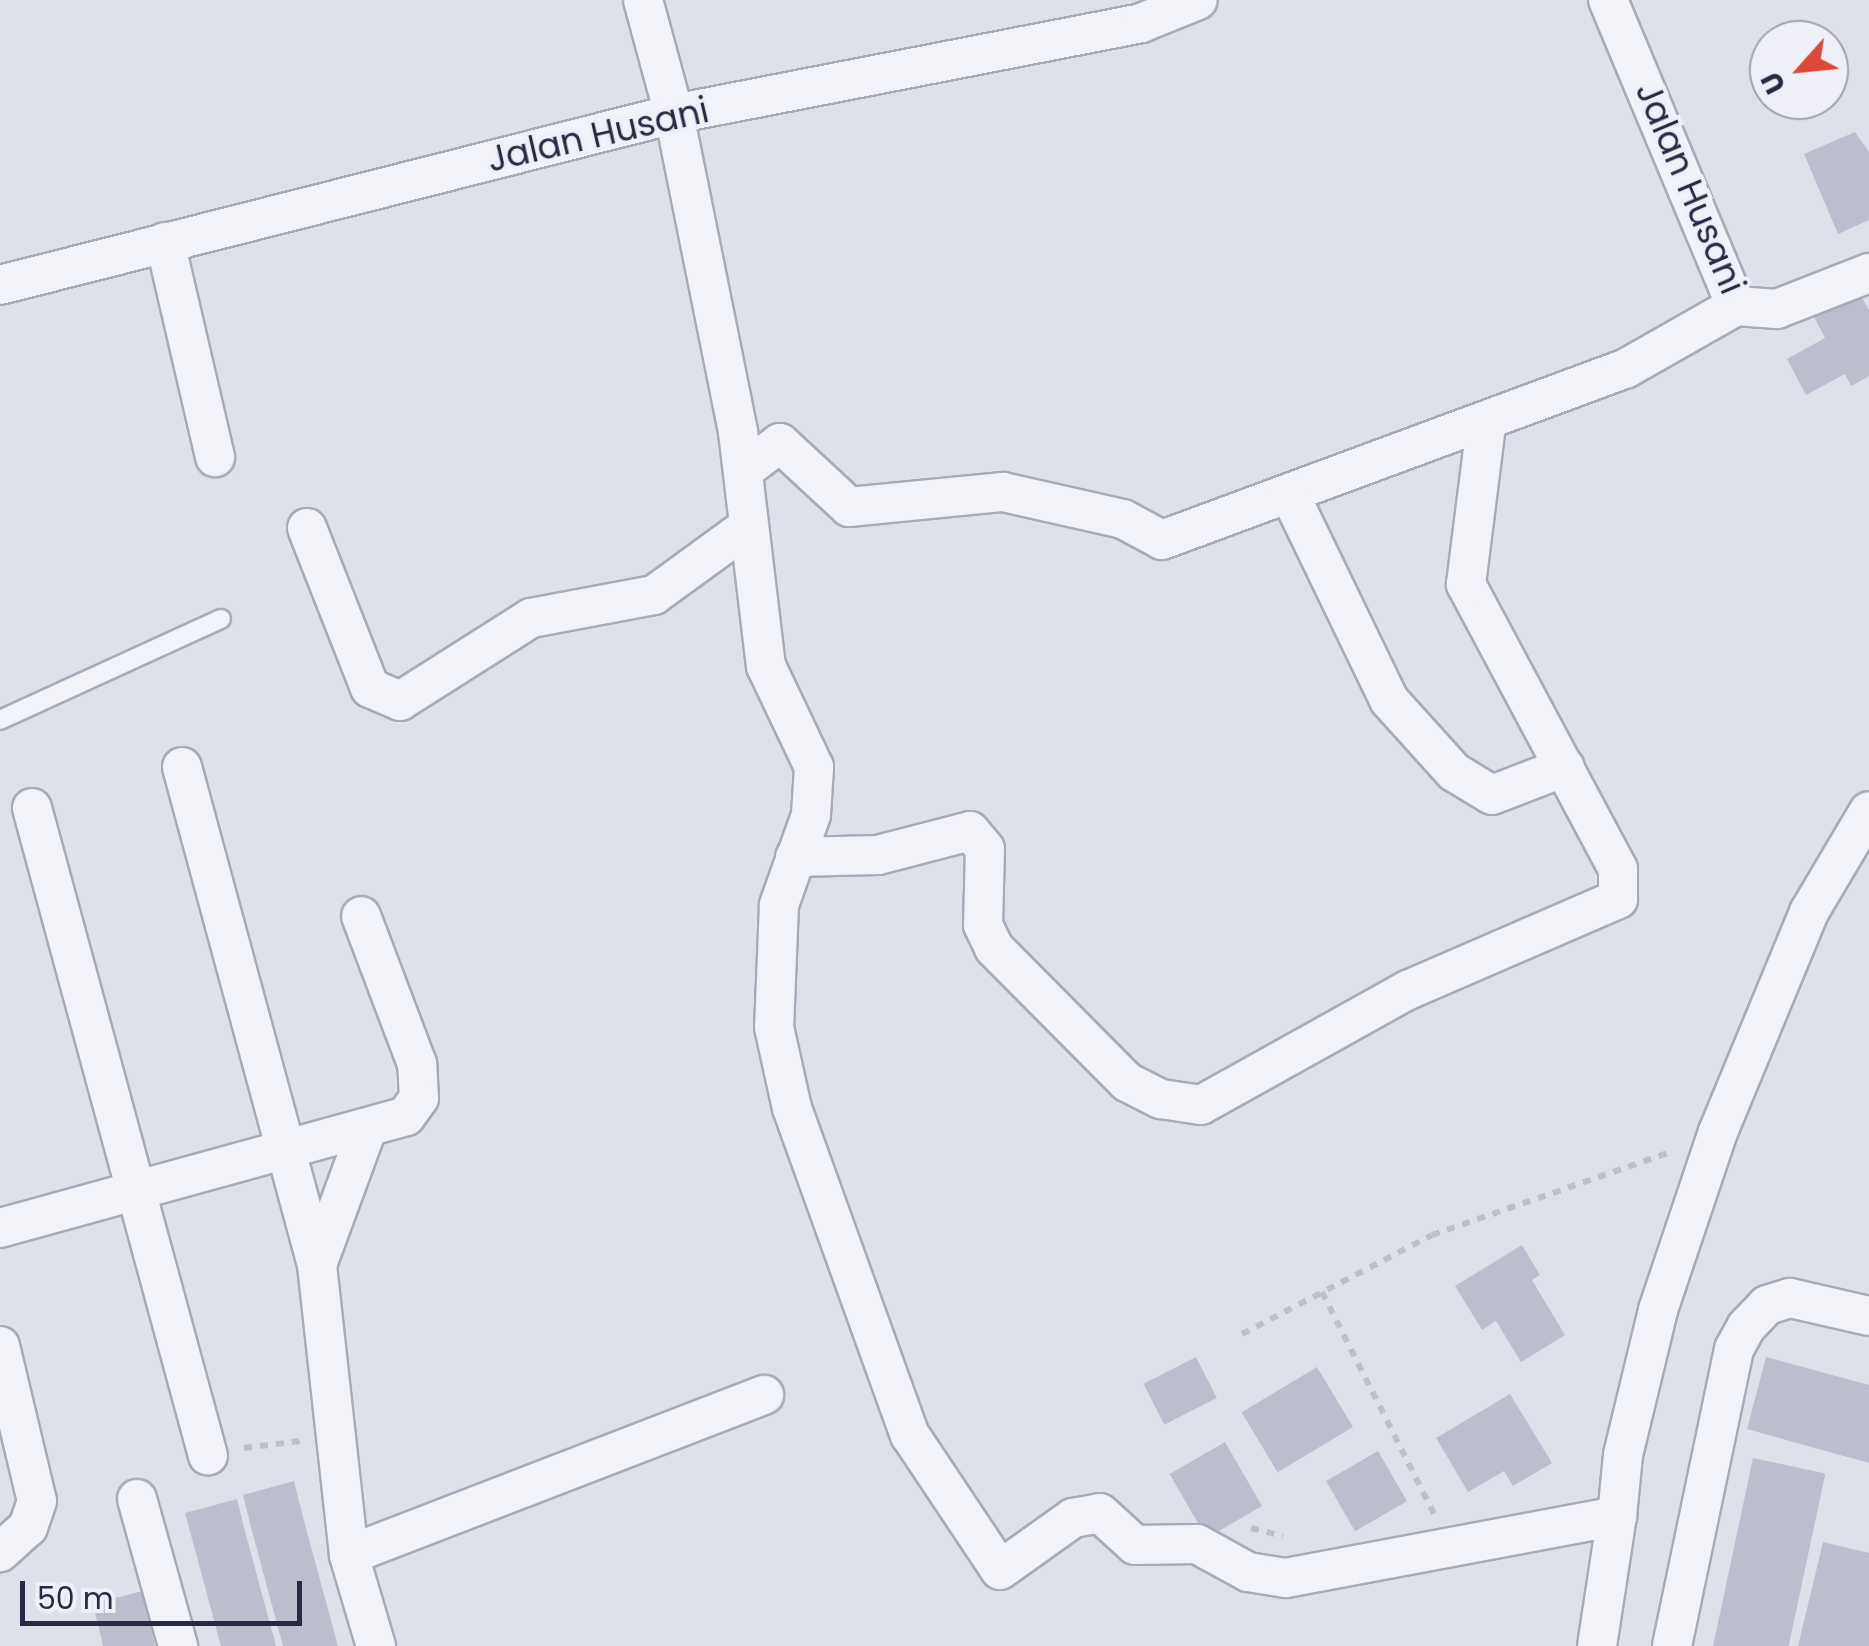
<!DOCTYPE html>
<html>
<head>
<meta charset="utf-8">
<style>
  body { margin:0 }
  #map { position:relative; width:1869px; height:1646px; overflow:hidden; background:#dfe1ea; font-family:Poppins,sans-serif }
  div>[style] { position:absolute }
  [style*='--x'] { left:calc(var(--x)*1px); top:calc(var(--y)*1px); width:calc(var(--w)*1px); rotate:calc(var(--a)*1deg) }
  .building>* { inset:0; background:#bcbecd; transform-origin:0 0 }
  .path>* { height:6px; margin-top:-3px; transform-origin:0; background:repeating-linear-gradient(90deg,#bdbfc9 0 8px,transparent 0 16px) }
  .roads { filter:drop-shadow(2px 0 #a8aab8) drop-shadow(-2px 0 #a8aab8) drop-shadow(0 2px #a8aab8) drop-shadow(0 -2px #a8aab8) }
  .lane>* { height:18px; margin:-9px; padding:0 9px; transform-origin:9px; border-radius:9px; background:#f2f3f8 }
  .street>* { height:38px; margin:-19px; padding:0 19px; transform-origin:19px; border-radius:19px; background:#f2f3f8 }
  span { translate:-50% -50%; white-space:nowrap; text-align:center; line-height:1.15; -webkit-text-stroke:8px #eff0f7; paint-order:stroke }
  .street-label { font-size:35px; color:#272a43 }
  .north { position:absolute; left:1749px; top:20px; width:100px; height:100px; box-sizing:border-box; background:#eff0f7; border:2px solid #9fa1af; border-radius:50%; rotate:243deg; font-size:28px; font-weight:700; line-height:40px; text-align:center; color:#272a43 }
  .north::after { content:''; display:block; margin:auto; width:35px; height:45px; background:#da4939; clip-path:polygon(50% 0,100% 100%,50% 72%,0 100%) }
  .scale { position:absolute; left:20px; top:1581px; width:282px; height:45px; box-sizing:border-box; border:5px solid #272a43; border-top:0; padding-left:12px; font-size:30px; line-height:35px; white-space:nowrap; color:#272a43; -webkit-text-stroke:8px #eff0f7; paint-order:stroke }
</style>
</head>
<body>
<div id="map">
  <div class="building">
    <i style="clip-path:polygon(1855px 132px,1869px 152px,1869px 220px,1838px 234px,1804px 154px)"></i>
    <i style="clip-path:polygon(1858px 291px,1869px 310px,1869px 376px,1851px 386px,1845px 374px,1806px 395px,1787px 359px,1825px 338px,1813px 315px)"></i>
    <i style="clip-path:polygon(1522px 1245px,1540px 1275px,1532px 1280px,1565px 1335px,1521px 1362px,1496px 1321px,1482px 1330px,1455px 1286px)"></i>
    <i style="left:1196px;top:1357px;width:46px;height:59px;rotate:63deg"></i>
    <i style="clip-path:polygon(1766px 1357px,1869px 1385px,1869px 1463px,1747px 1429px)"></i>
    <i style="left:1317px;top:1367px;width:70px;height:88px;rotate:59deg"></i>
    <i style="clip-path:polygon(1510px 1394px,1552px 1463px,1513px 1486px,1504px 1471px,1468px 1492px,1436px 1438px)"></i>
    <i style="left:1225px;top:1442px;width:74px;height:64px;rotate:60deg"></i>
    <i style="left:1378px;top:1451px;width:58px;height:60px;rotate:60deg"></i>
    <i style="left:1753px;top:1458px;width:74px;height:192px;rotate:12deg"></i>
    <i style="clip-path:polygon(294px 1481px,303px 1517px,338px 1646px,283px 1646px,252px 1531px,243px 1495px)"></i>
    <i style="clip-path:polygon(237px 1499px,246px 1535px,276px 1646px,221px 1646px,185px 1513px)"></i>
    <i style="clip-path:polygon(1823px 1542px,1869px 1553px,1869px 1646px,1798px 1646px)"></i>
    <i style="clip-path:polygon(142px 1591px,155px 1646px,103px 1646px,93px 1604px)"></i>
  </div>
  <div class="path">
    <i style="--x:1322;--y:1292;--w:249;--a:63.2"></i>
    <i style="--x:1242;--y:1334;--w:214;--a:-27.5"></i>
    <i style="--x:1432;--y:1235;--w:253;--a:-19.2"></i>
    <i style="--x:244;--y:1448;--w:57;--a:-7"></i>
    <i style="--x:1251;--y:1528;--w:33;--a:14"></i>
  </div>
  <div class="roads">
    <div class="lane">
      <i style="--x:0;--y:720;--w:243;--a:-24.6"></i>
    </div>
    <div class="street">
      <i style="--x:643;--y:0;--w:118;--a:74.8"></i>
      <i style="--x:674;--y:114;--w:324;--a:78.6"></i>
      <i style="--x:738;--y:432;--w:236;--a:83.2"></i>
      <i style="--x:766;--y:666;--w:112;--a:64.6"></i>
      <i style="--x:814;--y:767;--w:48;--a:93.6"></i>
      <i style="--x:811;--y:815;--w:96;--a:109.6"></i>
      <i style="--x:779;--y:905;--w:122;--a:92.3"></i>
      <i style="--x:774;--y:1027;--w:83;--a:77.5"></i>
      <i style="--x:792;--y:1108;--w:348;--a:70.2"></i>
      <i style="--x:910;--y:1435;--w:162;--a:56.3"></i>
      <i style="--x:1000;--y:1570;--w:90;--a:-35.5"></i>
      <i style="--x:1073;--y:1518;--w:27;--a:-10"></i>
      <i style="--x:1100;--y:1513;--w:47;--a:42.4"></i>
      <i style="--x:1135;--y:1545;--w:62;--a:-0.9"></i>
      <i style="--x:1197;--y:1544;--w:58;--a:28.8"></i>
      <i style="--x:1248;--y:1572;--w:38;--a:9"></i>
      <i style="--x:1286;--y:1578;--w:337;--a:-10.6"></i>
      <i style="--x:1617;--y:1516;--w:61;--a:-84.4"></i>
      <i style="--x:1623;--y:1455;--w:149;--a:-76.4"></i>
      <i style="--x:1658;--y:1310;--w:188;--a:-71.4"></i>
      <i style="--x:1718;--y:1132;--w:238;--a:-67.5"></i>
      <i style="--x:1809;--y:912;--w:117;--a:-59.3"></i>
      <i style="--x:1608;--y:0;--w:332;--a:67.3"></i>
      <i style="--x:1736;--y:306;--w:41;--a:4.2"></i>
      <i style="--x:1777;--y:309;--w:99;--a:-21.4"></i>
      <i style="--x:165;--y:242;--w:221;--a:76.9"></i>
      <i style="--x:0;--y:285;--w:695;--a:-14.24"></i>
      <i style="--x:674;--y:114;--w:476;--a:-11"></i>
      <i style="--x:1141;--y:23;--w:61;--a:-22"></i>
      <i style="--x:744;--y:470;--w:45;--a:-36.9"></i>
      <i style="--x:780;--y:443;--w:94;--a:42.8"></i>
      <i style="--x:849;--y:507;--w:155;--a:-5.6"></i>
      <i style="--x:1003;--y:492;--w:123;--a:12.7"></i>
      <i style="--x:1123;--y:519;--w:44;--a:28.3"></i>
      <i style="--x:1162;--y:540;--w:494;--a:-20.3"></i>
      <i style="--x:1625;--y:369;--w:128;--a:-29.6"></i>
      <i style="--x:1291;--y:497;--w:225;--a:64.2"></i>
      <i style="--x:1389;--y:700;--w:97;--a:47.9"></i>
      <i style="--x:1454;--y:772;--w:44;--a:31.2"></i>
      <i style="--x:1492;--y:795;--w:78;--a:-21"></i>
      <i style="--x:307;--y:528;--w:172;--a:68.5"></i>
      <i style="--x:370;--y:688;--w:33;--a:23"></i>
      <i style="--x:400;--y:701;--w:155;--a:-32.4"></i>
      <i style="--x:531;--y:618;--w:125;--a:-10.6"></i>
      <i style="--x:654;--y:595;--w:117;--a:-36"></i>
      <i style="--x:182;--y:767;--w:516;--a:74.83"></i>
      <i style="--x:317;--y:1265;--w:292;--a:83.7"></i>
      <i style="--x:349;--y:1555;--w:95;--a:73.5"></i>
      <i style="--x:32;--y:808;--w:671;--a:74.8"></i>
      <i style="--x:795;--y:857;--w:83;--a:-1.4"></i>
      <i style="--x:878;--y:855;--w:95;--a:-14.6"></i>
      <i style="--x:970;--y:831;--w:23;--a:50"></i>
      <i style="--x:985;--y:849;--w:76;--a:91.5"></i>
      <i style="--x:983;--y:925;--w:25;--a:64"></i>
      <i style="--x:994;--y:948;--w:189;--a:45.2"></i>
      <i style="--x:1127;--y:1082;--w:38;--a:27"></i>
      <i style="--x:1161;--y:1099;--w:40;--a:8.5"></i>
      <i style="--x:1201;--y:1105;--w:237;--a:-29.1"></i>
      <i style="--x:1408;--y:990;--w:229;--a:-23.4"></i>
      <i style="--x:1618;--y:899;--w:30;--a:-90"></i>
      <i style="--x:1618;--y:869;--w:323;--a:-118.1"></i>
      <i style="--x:1466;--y:584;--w:160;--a:-82.8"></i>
      <i style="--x:0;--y:1228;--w:421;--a:-15.4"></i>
      <i style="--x:406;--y:1116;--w:22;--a:-54"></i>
      <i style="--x:419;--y:1098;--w:34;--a:-93"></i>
      <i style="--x:417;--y:1064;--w:158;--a:-110.7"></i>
      <i style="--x:317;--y:1265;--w:142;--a:-69.8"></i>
      <i style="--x:0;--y:1346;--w:159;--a:76.6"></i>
      <i style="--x:37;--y:1501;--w:28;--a:109"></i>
      <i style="--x:28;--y:1527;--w:38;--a:138"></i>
      <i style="--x:137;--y:1499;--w:153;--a:74.4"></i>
      <i style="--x:349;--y:1555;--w:445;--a:-21.1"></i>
      <i style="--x:1597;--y:1646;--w:132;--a:-81.3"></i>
      <i style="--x:1672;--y:1646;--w:303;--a:-78.2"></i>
      <i style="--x:1734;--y:1349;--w:25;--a:-61"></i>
      <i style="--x:1746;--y:1327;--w:30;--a:-46"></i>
      <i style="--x:1767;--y:1305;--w:24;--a:-17"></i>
      <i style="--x:1790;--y:1298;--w:81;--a:12.8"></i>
    </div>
  </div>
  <div class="street-label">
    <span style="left:598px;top:135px;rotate:-13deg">Jalan Husani</span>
    <span style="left:1690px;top:188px;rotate:67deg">Jalan Husani</span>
  </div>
  <div class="north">U</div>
  <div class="scale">50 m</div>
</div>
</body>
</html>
